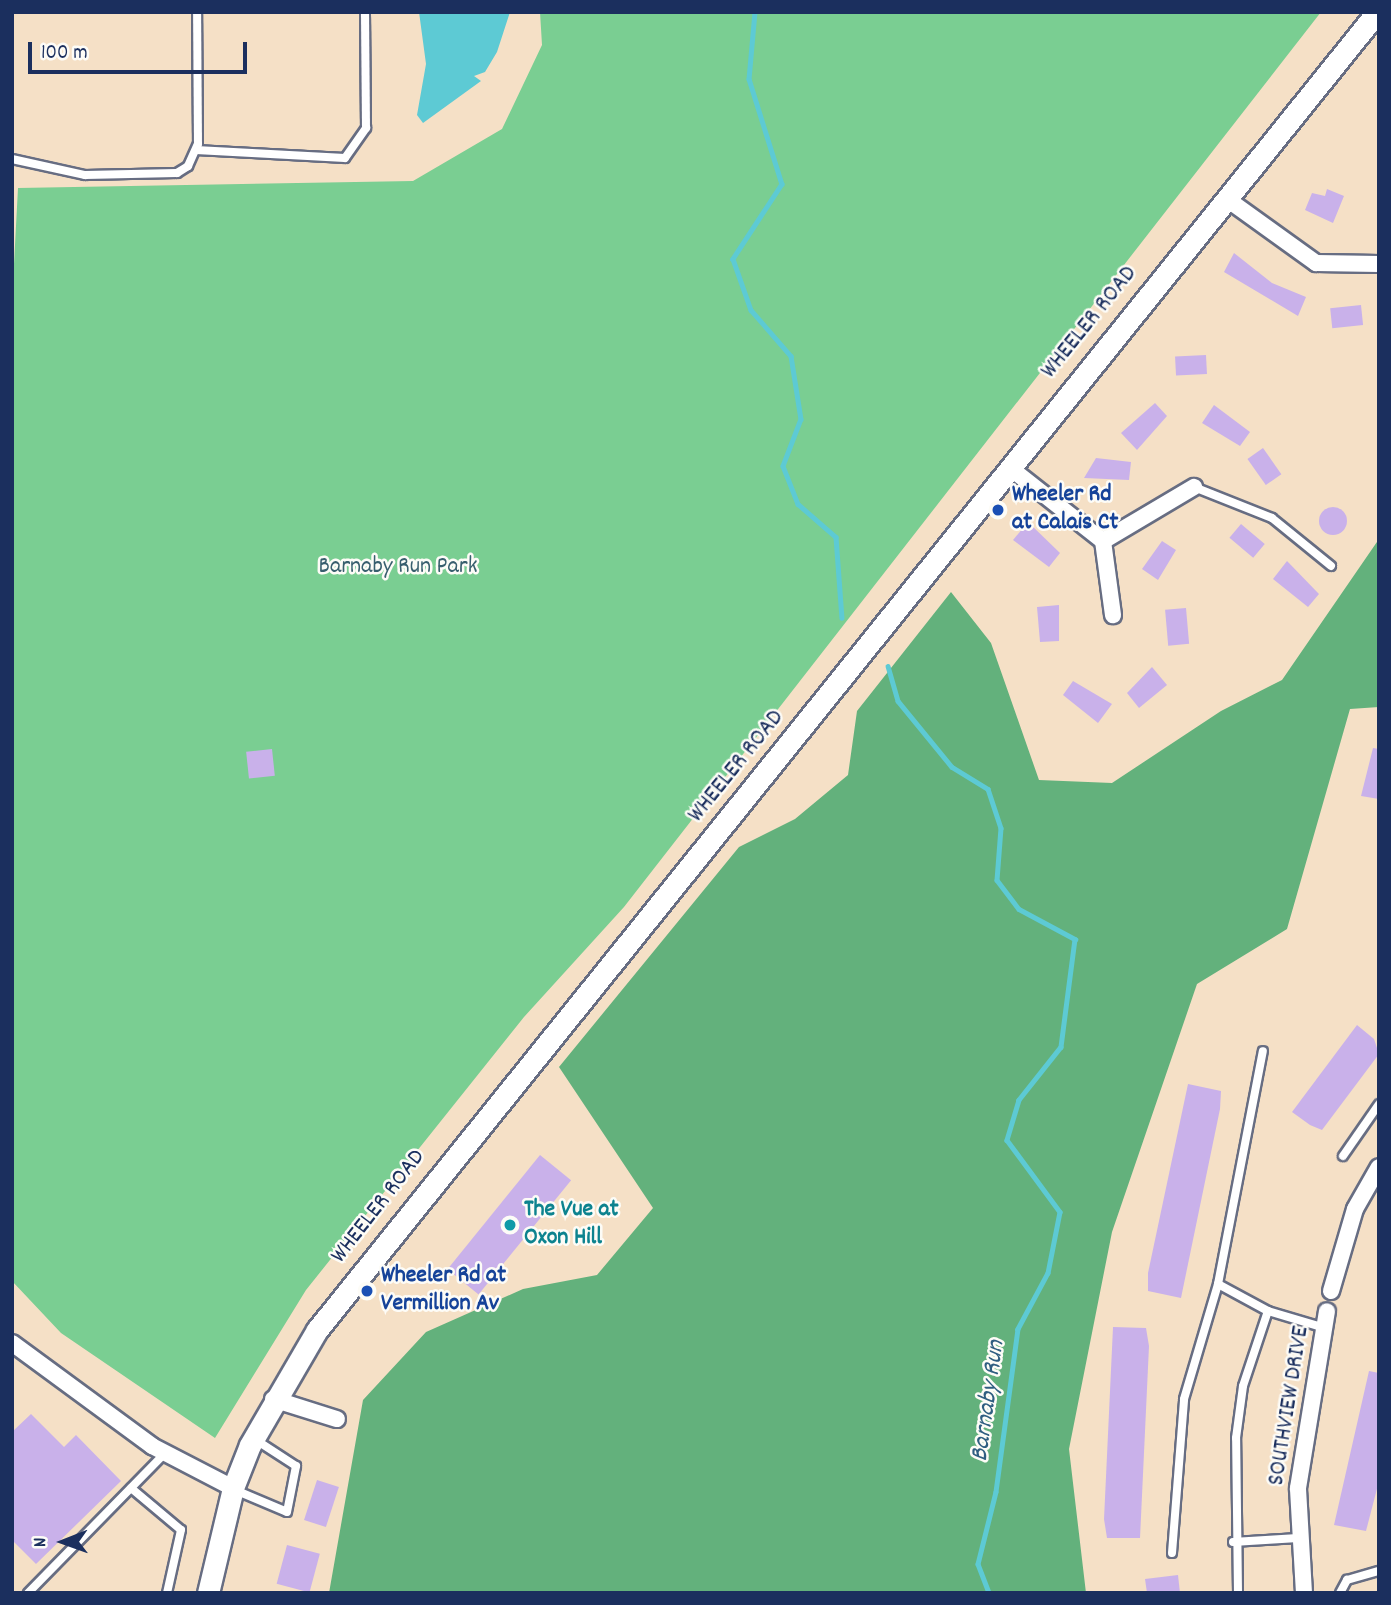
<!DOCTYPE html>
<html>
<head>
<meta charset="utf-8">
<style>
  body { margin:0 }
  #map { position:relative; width:1391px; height:1605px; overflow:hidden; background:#f5e0c6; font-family:Dekko,sans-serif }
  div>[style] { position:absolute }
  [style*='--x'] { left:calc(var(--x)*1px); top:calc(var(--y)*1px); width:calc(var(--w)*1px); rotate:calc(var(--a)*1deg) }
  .green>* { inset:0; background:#7ace92 }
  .forest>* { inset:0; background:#63b17c }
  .water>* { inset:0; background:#5dcad4 }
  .stream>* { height:4.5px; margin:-2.25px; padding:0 2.25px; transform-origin:2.25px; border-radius:2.25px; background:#5dcad4 }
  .building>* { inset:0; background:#c9b1ea; transform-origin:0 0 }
  .round { border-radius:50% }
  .roads { filter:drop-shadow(2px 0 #676d82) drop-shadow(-2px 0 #676d82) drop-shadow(0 2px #676d82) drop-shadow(0 -2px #676d82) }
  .service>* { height:8px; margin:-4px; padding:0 4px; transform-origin:4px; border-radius:4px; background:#fff }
  .minor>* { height:16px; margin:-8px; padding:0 8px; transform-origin:8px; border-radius:8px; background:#fff }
  .secondary>* { height:21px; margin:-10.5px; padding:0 10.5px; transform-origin:10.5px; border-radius:10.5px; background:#fff }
  .dots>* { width:19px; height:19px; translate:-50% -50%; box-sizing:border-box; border:4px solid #fdfcf7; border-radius:50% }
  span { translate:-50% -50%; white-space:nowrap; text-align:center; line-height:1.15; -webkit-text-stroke:5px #fdfcf7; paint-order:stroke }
  .street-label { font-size:24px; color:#1b2f5e }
  .transit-label { font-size:24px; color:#164399; font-weight:700 }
  .left { translate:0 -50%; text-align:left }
  .park-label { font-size:24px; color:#385f6e }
  .culture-label { font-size:24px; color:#0d838f; font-weight:700 }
  .water-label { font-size:26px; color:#2f5e81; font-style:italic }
  .frame { position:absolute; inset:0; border:14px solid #1b2f5e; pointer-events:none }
  .north { position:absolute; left:28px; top:1507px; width:70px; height:70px; -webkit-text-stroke:5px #fdfcf7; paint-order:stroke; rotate:269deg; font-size:19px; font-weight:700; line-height:28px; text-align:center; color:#1b2f5e }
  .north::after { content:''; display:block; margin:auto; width:24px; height:32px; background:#1b2f5e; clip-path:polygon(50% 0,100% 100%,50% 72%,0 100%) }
  .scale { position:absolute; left:28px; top:42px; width:219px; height:32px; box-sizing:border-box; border:4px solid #1b2f5e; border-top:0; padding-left:9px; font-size:21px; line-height:24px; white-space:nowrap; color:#1b2f5e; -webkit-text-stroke:5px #fdfcf7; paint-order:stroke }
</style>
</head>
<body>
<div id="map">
  <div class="green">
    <i style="clip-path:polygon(540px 12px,1321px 12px,624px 907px,524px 1017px,306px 1290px,215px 1438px,61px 1333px,12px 1281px,12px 302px,18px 188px,413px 181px,502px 129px,542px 45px)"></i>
  </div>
  <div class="forest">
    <i style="clip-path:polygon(1379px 539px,1379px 707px,1350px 709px,1287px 929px,1197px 984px,1112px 1232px,1069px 1449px,1086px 1593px,329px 1593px,363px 1400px,426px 1332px,523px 1289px,597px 1275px,653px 1208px,559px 1067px,739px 847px,795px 819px,848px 775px,857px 711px,951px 592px,991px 643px,1039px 780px,1112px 783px,1221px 711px,1282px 680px)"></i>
  </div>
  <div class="water">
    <i style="clip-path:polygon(419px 12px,510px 12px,497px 52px,485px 72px,474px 76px,481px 81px,423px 123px,417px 115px,426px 64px)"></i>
  </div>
  <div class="stream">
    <i style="--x:755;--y:12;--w:67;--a:95.1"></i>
    <i style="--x:749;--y:79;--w:110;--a:72.6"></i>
    <i style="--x:782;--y:184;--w:90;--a:123.2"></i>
    <i style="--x:733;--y:259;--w:54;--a:70.6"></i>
    <i style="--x:751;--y:310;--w:61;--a:49"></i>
    <i style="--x:791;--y:356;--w:64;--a:81"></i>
    <i style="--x:801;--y:419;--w:50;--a:111"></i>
    <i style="--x:783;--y:466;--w:41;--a:68.5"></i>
    <i style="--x:798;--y:504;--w:50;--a:41"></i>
    <i style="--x:836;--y:537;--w:81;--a:85.8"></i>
    <i style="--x:888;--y:666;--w:36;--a:74"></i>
    <i style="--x:898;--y:701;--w:85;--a:50.7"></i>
    <i style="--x:952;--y:767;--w:42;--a:31.4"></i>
    <i style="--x:988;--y:789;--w:41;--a:71.6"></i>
    <i style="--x:1001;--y:828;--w:52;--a:94.4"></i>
    <i style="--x:997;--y:880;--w:36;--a:53"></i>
    <i style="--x:1019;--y:909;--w:64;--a:28.2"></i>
    <i style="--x:1075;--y:939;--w:109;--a:97.4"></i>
    <i style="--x:1061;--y:1047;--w:68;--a:128.4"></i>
    <i style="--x:1019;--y:1100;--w:42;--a:106.7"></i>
    <i style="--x:1007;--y:1140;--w:89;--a:53.6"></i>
    <i style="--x:1060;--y:1212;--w:62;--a:101.1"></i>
    <i style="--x:1048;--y:1273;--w:64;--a:118.2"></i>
    <i style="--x:1018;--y:1329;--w:164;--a:97.7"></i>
    <i style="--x:996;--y:1492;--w:74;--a:104"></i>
    <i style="--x:978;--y:1564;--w:31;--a:69"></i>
  </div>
  <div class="building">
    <i style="clip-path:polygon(1327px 189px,1344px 196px,1333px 223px,1305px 210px,1312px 193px,1325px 196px)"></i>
    <i style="clip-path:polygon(1234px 253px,1272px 283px,1306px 297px,1298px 316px,1224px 272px)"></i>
    <i style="left:1361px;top:305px;width:20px;height:31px;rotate:84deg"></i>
    <i style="left:1206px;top:355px;width:19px;height:31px;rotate:87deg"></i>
    <i style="clip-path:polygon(1155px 403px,1167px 416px,1137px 450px,1121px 433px)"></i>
    <i style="clip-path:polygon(1214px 405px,1250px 432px,1240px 446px,1202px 423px)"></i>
    <i style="left:1263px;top:448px;width:32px;height:19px;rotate:55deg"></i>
    <i style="clip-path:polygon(1096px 458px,1131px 462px,1129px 480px,1084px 478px)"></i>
    <i class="round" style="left:1319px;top:507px;width:28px;height:28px"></i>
    <i style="clip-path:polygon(1028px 522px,1060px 553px,1049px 567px,1013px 540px)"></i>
    <i style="left:1241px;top:524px;width:31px;height:18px;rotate:40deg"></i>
    <i style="clip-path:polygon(1162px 541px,1176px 550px,1158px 580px,1142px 569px)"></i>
    <i style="clip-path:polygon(1287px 561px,1319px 594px,1308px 607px,1273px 579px)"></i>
    <i style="clip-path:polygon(1059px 605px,1059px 641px,1040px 642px,1037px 607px)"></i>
    <i style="left:1186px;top:608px;width:36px;height:21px;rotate:85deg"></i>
    <i style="clip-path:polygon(1152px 667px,1167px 685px,1139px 708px,1127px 693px)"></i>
    <i style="clip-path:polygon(1073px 681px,1112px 704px,1098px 723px,1063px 695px)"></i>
    <i style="clip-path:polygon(1373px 748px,1379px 749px,1379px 799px,1361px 796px)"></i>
    <i style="left:272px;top:749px;width:27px;height:26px;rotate:84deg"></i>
    <i style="clip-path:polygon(1357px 1025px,1374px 1039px,1379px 1054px,1322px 1130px,1310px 1125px,1292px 1112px)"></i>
    <i style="clip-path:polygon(1188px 1084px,1221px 1091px,1220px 1109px,1181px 1298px,1148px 1291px,1148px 1273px)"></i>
    <i style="left:540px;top:1155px;width:40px;height:147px;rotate:39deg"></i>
    <i style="clip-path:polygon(1113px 1327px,1146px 1328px,1149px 1346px,1140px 1538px,1107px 1538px,1104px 1519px)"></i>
    <i style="clip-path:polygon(1369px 1371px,1379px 1373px,1379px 1481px,1366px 1531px,1334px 1525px)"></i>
    <i style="clip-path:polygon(31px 1414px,64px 1447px,76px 1435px,121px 1481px,36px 1564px,12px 1540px,12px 1432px)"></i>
    <i style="left:317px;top:1480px;width:23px;height:42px;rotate:18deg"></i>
    <i style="left:287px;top:1545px;width:34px;height:40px;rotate:15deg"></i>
    <i style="clip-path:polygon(1178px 1575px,1180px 1593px,1147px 1593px,1145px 1579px)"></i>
  </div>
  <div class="roads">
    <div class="service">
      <i style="--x:196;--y:150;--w:149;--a:3.1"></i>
      <i style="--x:345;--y:158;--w:37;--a:-55"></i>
      <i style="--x:366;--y:128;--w:116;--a:-90.5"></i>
      <i style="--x:12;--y:159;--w:75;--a:12.4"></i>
      <i style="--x:85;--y:175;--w:92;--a:-1.2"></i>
      <i style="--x:177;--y:173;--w:13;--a:-32"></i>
      <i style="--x:188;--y:166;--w:24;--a:-66"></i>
      <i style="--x:198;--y:144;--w:132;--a:-90.4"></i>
      <i style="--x:1194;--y:487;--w:84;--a:21.7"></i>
      <i style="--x:1272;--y:518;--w:76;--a:39.1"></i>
      <i style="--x:1343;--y:1156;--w:63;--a:-55.3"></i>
      <i style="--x:1218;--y:1284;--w:57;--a:28.4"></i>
      <i style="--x:1268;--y:1311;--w:59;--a:16.6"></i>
      <i style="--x:131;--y:1488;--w:65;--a:40"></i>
      <i style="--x:181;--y:1530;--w:65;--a:102.5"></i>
      <i style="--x:235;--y:1490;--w:56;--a:22.9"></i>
      <i style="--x:287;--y:1512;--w:47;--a:-78.9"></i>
      <i style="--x:296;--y:1466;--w:48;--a:-147"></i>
      <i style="--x:1233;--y:1542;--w:65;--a:-3.5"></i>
      <i style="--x:1172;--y:1553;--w:154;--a:-85.5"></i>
      <i style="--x:1184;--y:1399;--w:120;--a:-73.5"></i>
      <i style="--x:1218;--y:1284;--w:237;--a:-79.1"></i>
      <i style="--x:28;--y:1593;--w:196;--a:-45.6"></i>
      <i style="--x:1238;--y:1593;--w:155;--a:-90.7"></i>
      <i style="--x:1236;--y:1438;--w:52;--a:-82.3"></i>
      <i style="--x:1243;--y:1386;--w:79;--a:-71.6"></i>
      <i style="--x:1340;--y:1593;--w:15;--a:-62"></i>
      <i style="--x:1347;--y:1580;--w:33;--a:-16"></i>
    </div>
    <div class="minor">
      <i style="--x:1227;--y:199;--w:110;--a:35.7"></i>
      <i style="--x:1316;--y:263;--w:63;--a:0.9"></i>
      <i style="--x:1009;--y:467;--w:120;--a:38.2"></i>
      <i style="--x:1103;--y:541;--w:75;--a:82.3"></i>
      <i style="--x:1103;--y:541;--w:106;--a:-30.7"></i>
      <i style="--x:1331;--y:1291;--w:85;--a:-73.7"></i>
      <i style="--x:1355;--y:1209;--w:48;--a:-60.3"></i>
      <i style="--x:12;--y:1343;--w:174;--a:36.3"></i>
      <i style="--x:152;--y:1446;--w:91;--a:27.4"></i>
      <i style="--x:273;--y:1399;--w:67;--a:17.4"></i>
      <i style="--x:1304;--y:1593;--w:105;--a:-93.3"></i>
      <i style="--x:1298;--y:1488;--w:179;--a:-80.7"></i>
    </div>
    <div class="secondary">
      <i style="--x:208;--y:1593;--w:108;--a:-76.6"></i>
      <i style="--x:233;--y:1488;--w:46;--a:-68.4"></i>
      <i style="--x:250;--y:1445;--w:133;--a:-59.8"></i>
      <i style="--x:317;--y:1330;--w:1691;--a:-51.19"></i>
    </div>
  </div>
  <div class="dots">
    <i style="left:998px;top:510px;background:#1a4fb4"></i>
    <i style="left:510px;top:1225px;background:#0f9aa8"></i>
    <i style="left:367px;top:1291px;background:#1a4fb4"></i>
  </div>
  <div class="street-label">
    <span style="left:1090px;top:323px;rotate:-51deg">WHEELER ROAD</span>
    <span style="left:737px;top:767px;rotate:-51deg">WHEELER ROAD</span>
    <span style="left:379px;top:1207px;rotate:-52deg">WHEELER ROAD</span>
    <span style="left:1290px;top:1406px;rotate:-81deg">SOUTHVIEW DRIVE</span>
  </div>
  <div class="transit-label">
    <span class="left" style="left:1012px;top:510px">Wheeler Rd<br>at Calais Ct</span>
    <span class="left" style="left:381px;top:1291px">Wheeler Rd at<br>Vermillion Av</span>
  </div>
  <div class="park-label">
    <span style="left:398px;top:568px">Barnaby Run Park</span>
  </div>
  <div class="culture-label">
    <span class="left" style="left:524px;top:1225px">The Vue at<br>Oxon Hill</span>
  </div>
  <div class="water-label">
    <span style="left:989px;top:1401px;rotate:-82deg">Barnaby Run</span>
  </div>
  <div class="frame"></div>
  <div class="north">N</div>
  <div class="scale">100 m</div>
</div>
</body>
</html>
